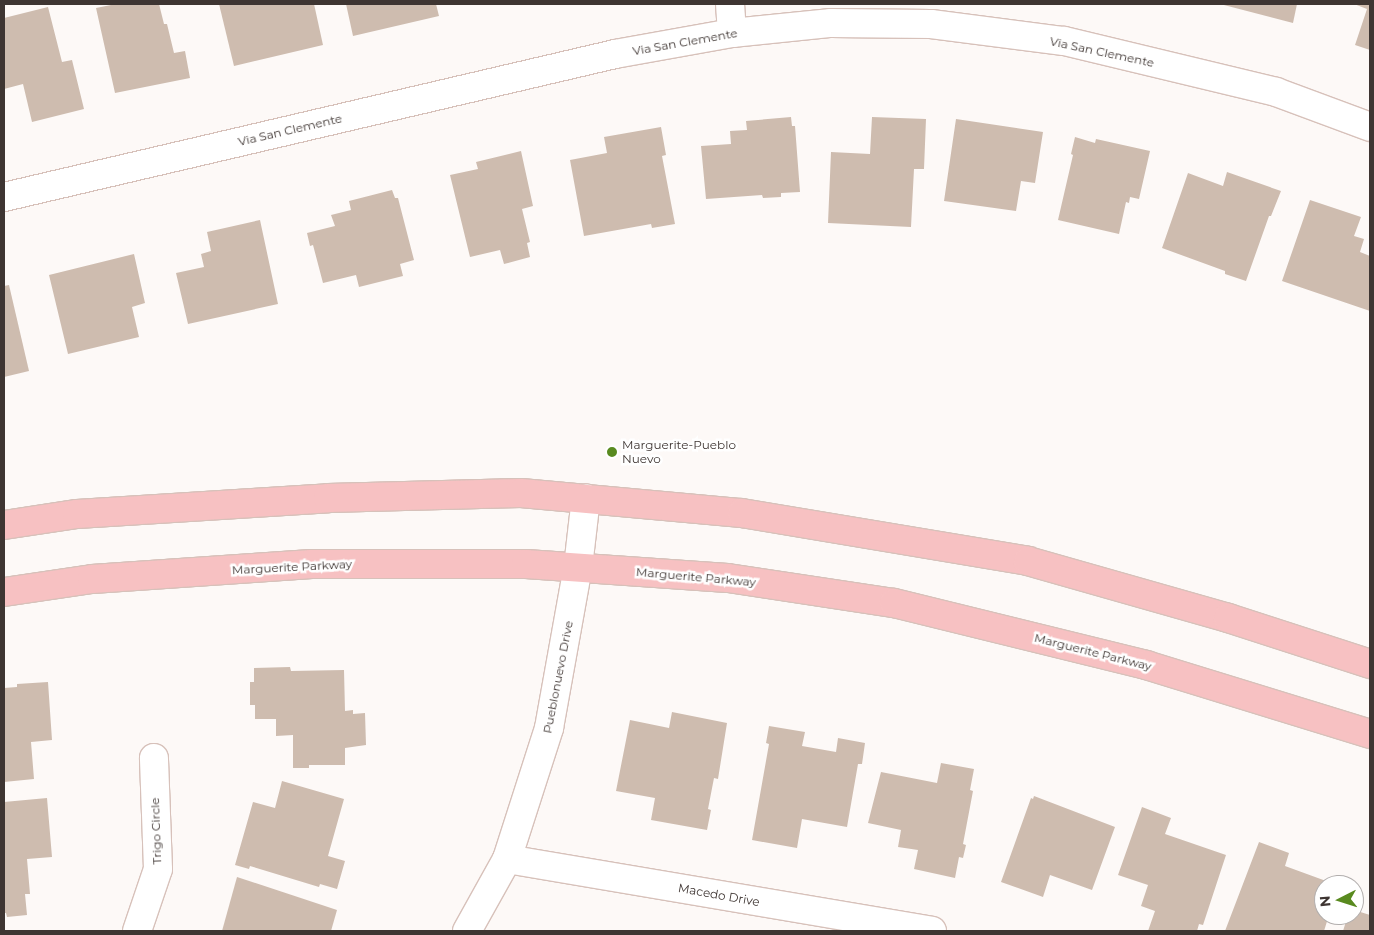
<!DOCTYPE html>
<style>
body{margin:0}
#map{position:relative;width:1374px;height:935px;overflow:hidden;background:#fdf9f7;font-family:Montserrat,sans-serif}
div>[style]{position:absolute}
.building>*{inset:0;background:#cebcaf}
.roads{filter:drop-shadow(1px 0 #d7c1ba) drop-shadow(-1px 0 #d7c1ba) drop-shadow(0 1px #d7c1ba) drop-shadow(0 -1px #d7c1ba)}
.street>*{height:28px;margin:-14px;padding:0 14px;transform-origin:14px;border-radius:14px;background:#fff}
.primary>*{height:28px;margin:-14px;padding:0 14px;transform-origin:14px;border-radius:14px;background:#f7c1c2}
.dots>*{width:14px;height:14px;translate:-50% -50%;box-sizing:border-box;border:2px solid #fff;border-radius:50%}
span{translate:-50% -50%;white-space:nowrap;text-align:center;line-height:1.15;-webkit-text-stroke:5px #fff;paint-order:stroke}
.street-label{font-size:12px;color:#3e3532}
.poi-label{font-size:12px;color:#3e3532}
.left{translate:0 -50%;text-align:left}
.frame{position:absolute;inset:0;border:5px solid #3e3532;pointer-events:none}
.north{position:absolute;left:1314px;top:875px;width:50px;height:50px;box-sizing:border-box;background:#fff;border:1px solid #b2aead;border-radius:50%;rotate:265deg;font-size:14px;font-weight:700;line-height:20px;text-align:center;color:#3e3532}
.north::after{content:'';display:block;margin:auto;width:18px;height:22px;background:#598a1f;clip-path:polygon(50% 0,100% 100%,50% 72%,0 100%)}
</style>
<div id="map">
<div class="building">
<i style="clip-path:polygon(116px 4px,159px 4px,164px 24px,167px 24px,174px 53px,185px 51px,190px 78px,115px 93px,96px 8px)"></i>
<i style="clip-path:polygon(219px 4px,314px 4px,323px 45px,234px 66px)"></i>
<i style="clip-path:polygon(346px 4px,436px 4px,439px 16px,353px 36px)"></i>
<i style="clip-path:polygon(1220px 4px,1297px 4px,1293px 23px)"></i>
<i style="clip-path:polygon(1354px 4px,1370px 4px,1370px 50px,1355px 45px,1367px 9px)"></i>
<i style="clip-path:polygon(48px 7px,62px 62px,72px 60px,84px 109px,32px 122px,23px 84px,4px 89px,4px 18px)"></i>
<i style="clip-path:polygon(791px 117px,792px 126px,795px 126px,800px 192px,781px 193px,781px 197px,763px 198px,762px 195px,706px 199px,701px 146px,731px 144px,730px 131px,747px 130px,746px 121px)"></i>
<i style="clip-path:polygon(872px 117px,926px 119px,924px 169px,914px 169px,911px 227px,828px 223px,831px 152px,870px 154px)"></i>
<i style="clip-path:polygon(956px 119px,1043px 132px,1035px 183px,1021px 181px,1016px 211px,944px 201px)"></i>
<i style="clip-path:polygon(661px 127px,666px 155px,662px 156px,675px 224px,652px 228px,651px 224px,584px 236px,570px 160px,607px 153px,604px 137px)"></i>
<i style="clip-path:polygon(1075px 137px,1095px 143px,1096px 139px,1150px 151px,1139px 199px,1130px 197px,1129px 203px,1126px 202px,1119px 234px,1058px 220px,1073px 155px,1071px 154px)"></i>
<i style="clip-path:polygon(521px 151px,533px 206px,522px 209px,530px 242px,527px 243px,530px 257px,504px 264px,500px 250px,470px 257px,450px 175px,478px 169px,476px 162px)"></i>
<i style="clip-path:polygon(1227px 172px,1281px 191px,1271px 216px,1269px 216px,1246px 281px,1225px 274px,1225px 271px,1162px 248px,1188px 173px,1223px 186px)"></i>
<i style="clip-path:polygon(392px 190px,395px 198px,398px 198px,414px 260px,400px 264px,403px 276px,359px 287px,356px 275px,323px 283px,313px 245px,310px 246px,307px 233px,335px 226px,331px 215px,351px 210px,349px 201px)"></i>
<i style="clip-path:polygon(1310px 200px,1361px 217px,1354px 236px,1364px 239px,1360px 252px,1370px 256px,1370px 311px,1282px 281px)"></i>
<i style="clip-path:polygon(260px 220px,278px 304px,188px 324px,176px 273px,204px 267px,201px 254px,211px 251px,207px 232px)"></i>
<i style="clip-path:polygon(134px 254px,145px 303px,132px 307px,139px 337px,68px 354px,49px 275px)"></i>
<i style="clip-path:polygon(9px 285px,29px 371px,4px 377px,4px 286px)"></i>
<i style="clip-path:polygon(290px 667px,291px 671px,344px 670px,345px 711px,353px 710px,353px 714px,365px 713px,366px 745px,345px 748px,345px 765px,309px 765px,309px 768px,293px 768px,293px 735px,276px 736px,276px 719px,255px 719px,255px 705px,250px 705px,250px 682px,254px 682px,254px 668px)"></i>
<i style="clip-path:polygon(48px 682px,52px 740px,31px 742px,34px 779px,4px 782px,4px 688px,17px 687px,17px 684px)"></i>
<i style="clip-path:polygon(672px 712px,727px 723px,718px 779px,714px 778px,708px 809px,711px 810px,707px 830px,651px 820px,655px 798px,616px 791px,630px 720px,669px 728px)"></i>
<i style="clip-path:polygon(769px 726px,805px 732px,802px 746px,836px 752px,838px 738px,865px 743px,862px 764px,858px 764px,847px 827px,802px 819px,797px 848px,752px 840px,769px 744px,766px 743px)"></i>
<i style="clip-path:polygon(941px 763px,974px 769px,970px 790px,973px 791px,963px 844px,966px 845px,963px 858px,959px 857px,955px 878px,914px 869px,918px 850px,898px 847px,901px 830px,868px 823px,881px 772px,937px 783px)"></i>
<i style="clip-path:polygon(282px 781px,344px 799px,328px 856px,345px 861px,337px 889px,320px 884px,319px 887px,250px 866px,249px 869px,235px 865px,253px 802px,275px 808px)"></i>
<i style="clip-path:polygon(1034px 796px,1115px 827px,1092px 890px,1050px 875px,1043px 897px,1001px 882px,1031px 798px,1033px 799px)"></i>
<i style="clip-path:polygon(47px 798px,52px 857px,27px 859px,30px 894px,25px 894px,27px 915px,7px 917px,6px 913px,4px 913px,4px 802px)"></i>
<i style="clip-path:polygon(1142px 807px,1171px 818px,1165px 834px,1226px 855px,1203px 925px,1199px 924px,1197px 931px,1148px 931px,1155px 911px,1141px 906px,1148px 885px,1118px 875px)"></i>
<i style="clip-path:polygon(1259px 842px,1289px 853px,1285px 866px,1337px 885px,1324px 885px,1324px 915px,1329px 915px,1324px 931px,1225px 931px)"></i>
<i style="clip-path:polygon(237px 877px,337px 910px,331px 931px,222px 931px)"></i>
<i style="clip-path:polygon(1354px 910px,1370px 915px,1370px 931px,1343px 931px,1348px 915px,1354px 915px)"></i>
</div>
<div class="roads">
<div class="street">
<i style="left:730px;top:4px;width:29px;rotate:86deg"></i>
<i style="left:4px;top:197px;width:628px;rotate:-13.17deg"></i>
<i style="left:615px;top:54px;width:119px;rotate:-10.2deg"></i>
<i style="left:732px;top:33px;width:100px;rotate:-5.8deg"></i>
<i style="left:831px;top:23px;width:100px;rotate:0.6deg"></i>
<i style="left:931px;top:24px;width:134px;rotate:7.3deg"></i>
<i style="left:1064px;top:41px;width:218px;rotate:13.5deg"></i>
<i style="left:1276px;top:92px;width:100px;rotate:20.4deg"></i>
<i style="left:507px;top:859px;width:431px;rotate:9.6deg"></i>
<i style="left:137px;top:931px;width:65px;rotate:-71.3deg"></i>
<i style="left:158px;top:869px;width:111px;rotate:-92.1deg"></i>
<i style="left:467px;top:931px;width:82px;rotate:-60.9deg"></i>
<i style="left:507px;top:859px;width:138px;rotate:-72.2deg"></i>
<i style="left:549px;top:728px;width:164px;rotate:-79.8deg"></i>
<i style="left:578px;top:567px;width:69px;rotate:-83.4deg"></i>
</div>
<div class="primary">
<i style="left:4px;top:525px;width:74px;rotate:-8.6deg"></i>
<i style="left:77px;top:514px;width:252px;rotate:-3.6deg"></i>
<i style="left:328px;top:498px;width:193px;rotate:-1.5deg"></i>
<i style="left:521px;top:493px;width:222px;rotate:5.2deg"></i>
<i style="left:742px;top:513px;width:290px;rotate:9.5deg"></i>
<i style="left:1028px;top:561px;width:208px;rotate:15.9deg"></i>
<i style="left:1228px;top:618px;width:149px;rotate:17.9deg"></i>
<i style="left:4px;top:592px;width:89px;rotate:-8.4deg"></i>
<i style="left:92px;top:579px;width:220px;rotate:-3.9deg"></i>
<i style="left:311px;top:564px;width:215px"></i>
<i style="left:526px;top:564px;width:202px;rotate:4deg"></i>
<i style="left:728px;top:578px;width:168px;rotate:8.6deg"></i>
<i style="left:894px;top:603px;width:260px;rotate:13.8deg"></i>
<i style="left:1146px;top:665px;width:234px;rotate:17.1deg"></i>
</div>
</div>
<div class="dots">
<i style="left:612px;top:452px;background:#598a1f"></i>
</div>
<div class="street-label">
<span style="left:685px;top:42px;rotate:-10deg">Via San Clemente</span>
<span style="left:1102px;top:52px;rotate:12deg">Via San Clemente</span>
<span style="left:290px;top:130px;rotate:-13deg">Via San Clemente</span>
<span style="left:292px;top:567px;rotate:-3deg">Marguerite Parkway</span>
<span style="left:696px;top:577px;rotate:5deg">Marguerite Parkway</span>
<span style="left:1093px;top:652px;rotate:14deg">Marguerite Parkway</span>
<span style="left:558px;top:677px;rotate:-79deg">Pueblonuevo Drive</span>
<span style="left:156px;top:831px;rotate:-92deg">Trigo Circle</span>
<span style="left:719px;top:895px;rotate:10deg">Macedo Drive</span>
</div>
<div class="poi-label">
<span class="left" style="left:622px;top:452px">Marguerite-Pueblo<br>Nuevo</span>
</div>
<div class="frame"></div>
<div class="north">N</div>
</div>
